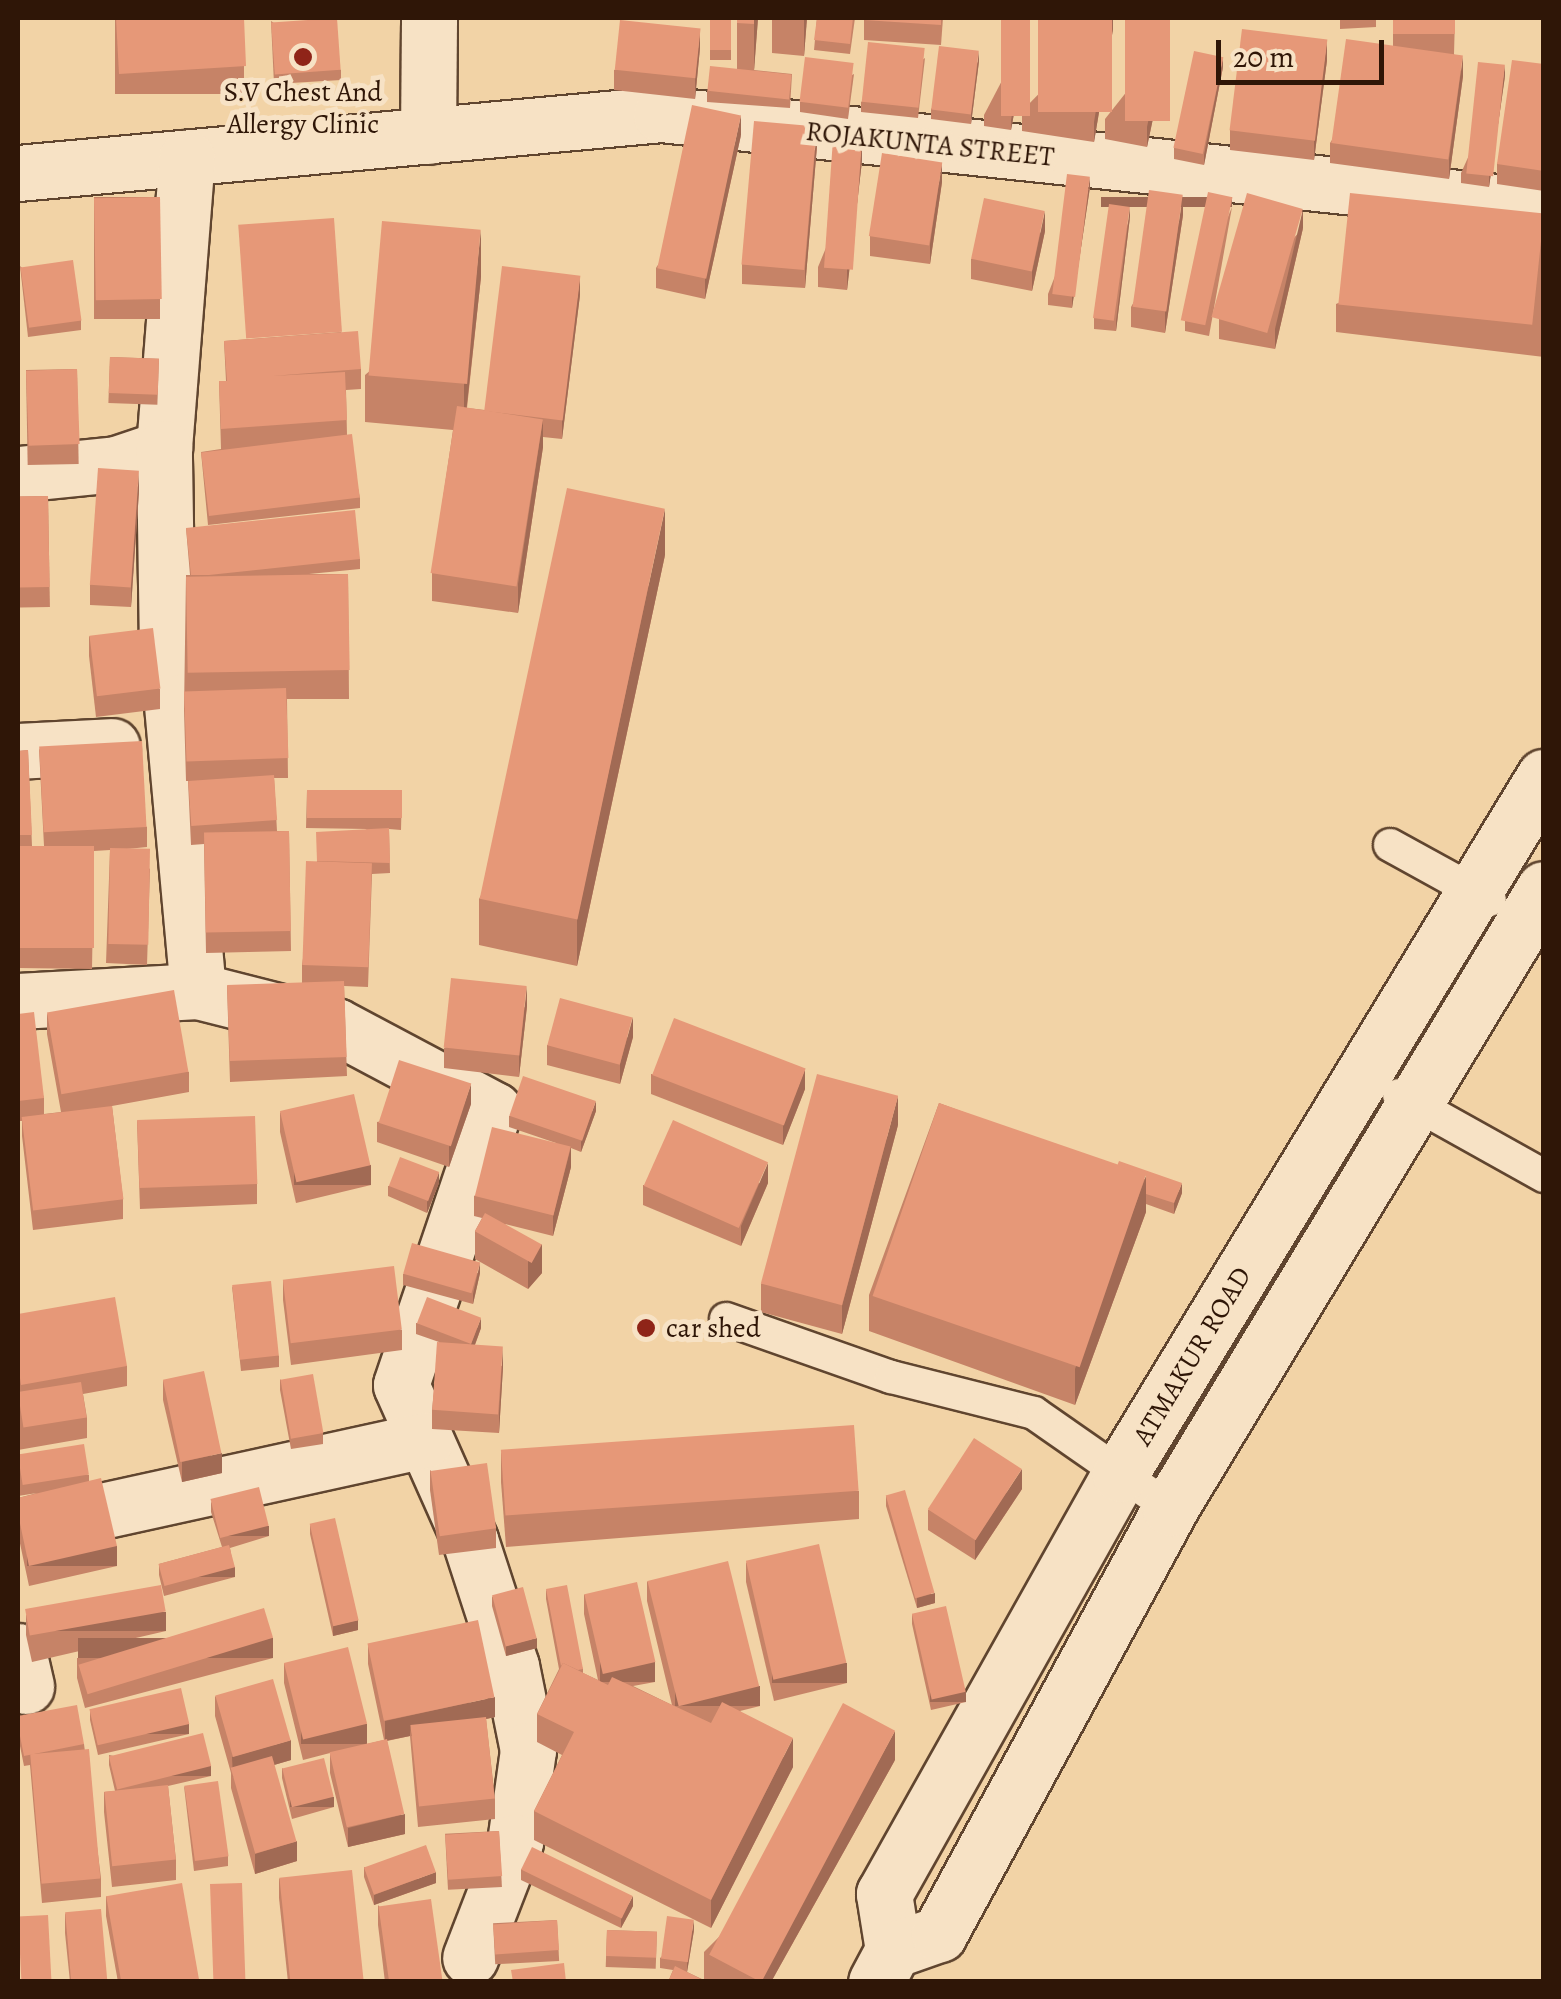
<!DOCTYPE html>
<style>
body{margin:0}
#map{position:relative;width:1561px;height:1999px;overflow:hidden;background:#f2d3a6;font-family:Alegreya,serif}
div>[style]{position:absolute}
.roads{filter:drop-shadow(2px 0 #60452f) drop-shadow(-2px 0 #60452f) drop-shadow(0 2px #60452f) drop-shadow(0 -2px #60452f)}
.lane>*{height:32px;margin:-16px;padding:0 16px;transform-origin:16px;border-radius:16px;background:#f7e2c5}
.street>*{height:55px;margin:-27.5px;padding:0 27.5px;transform-origin:27.5px;border-radius:27.5px;background:#f7e2c5}
.secondary>*{height:55px;margin:-27.5px;padding:0 27.5px;transform-origin:27.5px;border-radius:27.5px;background:#f7e2c5}
.wall>*{inset:0;background:#c68367;transform-origin:0 0}
.shaded-wall>*{inset:0;background:#a16a54;transform-origin:0 0}
.building>*{inset:0;background:#e69878;transform-origin:0 0}
.dots>*{width:28px;height:28px;translate:-50% -50%;box-sizing:border-box;border:5px solid #f7e2c5;border-radius:50%}
span{translate:-50% -50%;white-space:nowrap;text-align:center;line-height:1.15;-webkit-text-stroke:10px #f7e2c5;paint-order:stroke}
.poi-label{font-size:28px;color:#2f1607}
.left{translate:0 -50%;text-align:left}
.street-label{font-size:28px;color:#2f1607}
.frame{position:absolute;inset:0;border:20px solid #2f1607;pointer-events:none}
.scale{position:absolute;left:1216px;top:40px;width:168px;height:45px;box-sizing:border-box;border:5px solid #2f1607;border-top:0;padding-left:12px;font-size:30px;line-height:35px;white-space:nowrap;color:#2f1607;-webkit-text-stroke:8px #f7e2c5;paint-order:stroke}
</style>
<div id="map">
<div class="roads">
<div class="lane">
<i style="left:1390px;top:845px;width:114px;rotate:28.8deg"></i>
<i style="left:1399px;top:1095px;width:166px;rotate:29.2deg"></i>
<i style="left:726px;top:1319px;width:175px;rotate:19.4deg"></i>
<i style="left:891px;top:1377px;width:147px;rotate:14.1deg"></i>
<i style="left:1034px;top:1413px;width:166px;rotate:34.9deg"></i>
</div>
<div class="street">
<i style="left:428px;top:136px;width:118px;rotate:-89.5deg"></i>
<i style="left:18px;top:173px;width:646px;rotate:-5.24deg"></i>
<i style="left:661px;top:114px;width:888px;rotate:6.01deg"></i>
<i style="left:18px;top:474px;width:99px;rotate:-5.8deg"></i>
<i style="left:116px;top:464px;width:51px;rotate:-18.4deg"></i>
<i style="left:164px;top:448px;width:291px;rotate:-85.5deg"></i>
<i style="left:18px;top:751px;width:94px;rotate:-3deg"></i>
<i style="left:198px;top:991px;width:142px;rotate:14.2deg"></i>
<i style="left:336px;top:1026px;width:179px;rotate:28deg"></i>
<i style="left:494px;top:1110px;width:290px;rotate:108.7deg"></i>
<i style="left:401px;top:1385px;width:170px;rotate:66deg"></i>
<i style="left:470px;top:1540px;width:133px;rotate:72deg"></i>
<i style="left:511px;top:1666px;width:86px;rotate:78.6deg"></i>
<i style="left:528px;top:1750px;width:93px;rotate:98deg"></i>
<i style="left:515px;top:1842px;width:124px;rotate:111.2deg"></i>
<i style="left:18px;top:1001px;width:180px;rotate:-3.2deg"></i>
<i style="left:198px;top:991px;width:343px;rotate:-95.2deg"></i>
<i style="left:167px;top:649px;width:201px;rotate:-90.9deg"></i>
<i style="left:88px;top:1514px;width:345px;rotate:-12.4deg"></i>
<i style="left:18px;top:1651px;width:36px;rotate:77deg"></i>
</div>
<div class="secondary">
<i style="left:893px;top:1950px;width:57px;rotate:-99.1deg"></i>
<i style="left:884px;top:1894px;width:482px;rotate:-60.7deg"></i>
<i style="left:1120px;top:1474px;width:816px;rotate:-58.69deg"></i>
<i style="left:876px;top:1982px;width:36px;rotate:-62deg"></i>
<i style="left:893px;top:1950px;width:49px;rotate:-19.2deg"></i>
<i style="left:939px;top:1934px;width:485px;rotate:-61.5deg"></i>
<i style="left:1170px;top:1508px;width:723px;rotate:-58.86deg"></i>
</div>
</div>
<div class="wall">
<i style="left:115px;top:18px;width:129px;height:76px"></i>
<i style="left:710px;top:18px;width:21px;height:42px"></i>
<i style="clip-path:polygon(737px 18px,758px 18px,754px 70px,792px 74px,790px 108px,707px 102px,707px 91px,737px 69px)"></i>
<i style="clip-path:polygon(772px 18px,807px 18px,804px 56px,772px 53px)"></i>
<i style="clip-path:polygon(817px 18px,855px 18px,850px 54px,814px 50px)"></i>
<i style="clip-path:polygon(864px 18px,943px 18px,941px 45px,864px 40px)"></i>
<i style="clip-path:polygon(1113px 18px,1113px 29px,1094px 142px,1022px 131px,1022px 111px)"></i>
<i style="clip-path:polygon(1340px 18px,1376px 18px,1376px 27px,1340px 29px)"></i>
<i style="clip-path:polygon(1393px 18px,1455px 18px,1454px 54px,1463px 76px,1449px 179px,1330px 163px,1330px 143px,1393px 46px)"></i>
<i style="clip-path:polygon(271px 21px,341px 70px,341px 80px,274px 84px)"></i>
<i style="clip-path:polygon(1030px 27px,1011px 130px,984px 126px,984px 115px)"></i>
<i style="clip-path:polygon(1170px 37px,1147px 147px,1105px 139px,1105px 119px)"></i>
<i style="clip-path:polygon(700px 48px,695px 99px,614px 90px,614px 70px)"></i>
<i style="clip-path:polygon(925px 58px,918px 118px,861px 112px,861px 102px)"></i>
<i style="clip-path:polygon(1327px 60px,1314px 160px,1230px 150px,1230px 130px)"></i>
<i style="clip-path:polygon(979px 61px,971px 124px,931px 119px,931px 109px)"></i>
<i style="clip-path:polygon(1544px 64px,1544px 191px,1497px 184px,1497px 164px)"></i>
<i style="clip-path:polygon(1223px 67px,1204px 165px,1174px 159px,1174px 148px)"></i>
<i style="clip-path:polygon(854px 74px,848px 119px,800px 112px,800px 102px)"></i>
<i style="clip-path:polygon(1505px 76px,1489px 187px,1461px 183px,1461px 173px)"></i>
<i style="clip-path:polygon(741px 135px,705px 299px,656px 288px,656px 268px)"></i>
<i style="clip-path:polygon(817px 146px,805px 288px,742px 284px,742px 264px)"></i>
<i style="clip-path:polygon(862px 161px,847px 290px,818px 287px,818px 267px)"></i>
<i style="clip-path:polygon(942px 182px,930px 264px,870px 256px,870px 236px)"></i>
<i style="clip-path:polygon(1090px 187px,1072px 308px,1048px 305px,1048px 294px)"></i>
<i style="left:160px;top:197px;width:122px;height:66px;rotate:90deg"></i>
<i style="clip-path:polygon(1232px 207px,1209px 336px,1185px 331px,1185px 321px)"></i>
<i style="clip-path:polygon(1183px 215px,1165px 333px,1131px 327px,1131px 307px)"></i>
<i style="clip-path:polygon(1544px 215px,1544px 357px,1336px 332px,1336px 304px)"></i>
<i style="clip-path:polygon(1130px 217px,1116px 331px,1094px 329px,1094px 318px)"></i>
<i style="clip-path:polygon(1303px 228px,1275px 349px,1219px 339px,1219px 319px)"></i>
<i style="clip-path:polygon(1045px 231px,1032px 291px,971px 279px,971px 259px)"></i>
<i style="clip-path:polygon(20px 266px,81px 320px,81px 330px,28px 337px)"></i>
<i style="clip-path:polygon(481px 277px,467px 408px,485px 410px,580px 295px,562px 439px,543px 437px,543px 447px,518px 613px,432px 601px,432px 573px,453px 430px,365px 422px,365px 375px)"></i>
<i style="clip-path:polygon(341px 332px,361px 369px,361px 389px,346px 390px,347px 435px,360px 498px,360px 508px,208px 525px,201px 452px,221px 449px,219px 381px,226px 381px,224px 341px)"></i>
<i style="left:110px;top:357px;width:49px;height:46px;rotate:2deg"></i>
<i style="left:77px;top:369px;width:95px;height:51px;rotate:89deg"></i>
<i style="clip-path:polygon(139px 491px,131px 607px,90px 605px,90px 585px)"></i>
<i style="left:48px;top:496px;width:111px;height:30px;rotate:89deg"></i>
<i style="clip-path:polygon(186px 528px,360px 559px,360px 569px,309px 574px,348px 574px,349px 699px,287px 699px,288px 778px,274px 778px,277px 831px,289px 831px,291px 951px,206px 953px,204px 844px,191px 845px,188px 781px,186px 781px,184px 710px,186px 575px,190px 575px)"></i>
<i style="clip-path:polygon(665px 555px,577px 966px,479px 945px,479px 899px)"></i>
<i style="clip-path:polygon(89px 636px,160px 689px,160px 709px,96px 717px,89px 656px)"></i>
<i style="clip-path:polygon(39px 749px,147px 827px,147px 847px,127px 849px,150px 869px,147px 965px,106px 963px,110px 850px,94px 851px,92px 969px,18px 968px,18px 751px,28px 750px,32px 846px,44px 846px)"></i>
<i style="clip-path:polygon(307px 790px,402px 790px,401px 830px,389px 829px,390px 873px,372px 874px,368px 987px,344px 986px,347px 1076px,230px 1082px,227px 986px,302px 983px,302px 965px,317px 861px,367px 829px,306px 828px)"></i>
<i style="clip-path:polygon(527px 1006px,519px 1077px,444px 1068px,444px 1048px)"></i>
<i style="clip-path:polygon(18px 1014px,44px 1098px,44px 1114px,61px 1112px,47px 1034px,47px 1014px,189px 1072px,189px 1092px,112px 1106px,123px 1199px,123px 1219px,33px 1230px,22px 1136px,22px 1121px,18px 1121px)"></i>
<i style="clip-path:polygon(633px 1037px,620px 1084px,547px 1065px,547px 1045px)"></i>
<i style="clip-path:polygon(651px 1074px,805px 1089px,783px 1145px,651px 1094px)"></i>
<i style="clip-path:polygon(939px 1103px,1182px 1193px,1174px 1214px,1146px 1204px,1146px 1212px,1075px 1405px,869px 1331px,869px 1295px)"></i>
<i style="clip-path:polygon(471px 1104px,449px 1167px,377px 1142px,377px 1122px)"></i>
<i style="clip-path:polygon(596px 1111px,581px 1152px,571px 1148px,571px 1167px,553px 1236px,505px 1224px,542px 1273px,528px 1289px,475px 1259px,475px 1231px,482px 1218px,474px 1216px,474px 1196px,556px 1143px,509px 1127px,509px 1116px)"></i>
<i style="clip-path:polygon(280px 1112px,371px 1185px,296px 1203px,280px 1132px)"></i>
<i style="clip-path:polygon(137px 1121px,257px 1184px,257px 1204px,140px 1209px)"></i>
<i style="clip-path:polygon(898px 1125px,842px 1334px,761px 1312px,761px 1284px)"></i>
<i style="clip-path:polygon(439px 1183px,427px 1213px,388px 1196px,388px 1186px)"></i>
<i style="clip-path:polygon(768px 1183px,741px 1246px,643px 1205px,643px 1185px)"></i>
<i style="clip-path:polygon(480px 1273px,473px 1304px,403px 1285px,403px 1274px)"></i>
<i style="clip-path:polygon(283px 1280px,402px 1330px,402px 1350px,291px 1365px,283px 1300px)"></i>
<i style="clip-path:polygon(232px 1286px,279px 1356px,279px 1367px,241px 1371px)"></i>
<i style="clip-path:polygon(18px 1314px,127px 1366px,127px 1386px,83px 1394px,87px 1418px,87px 1438px,18px 1450px,18px 1393px,19px 1393px,18px 1384px)"></i>
<i style="clip-path:polygon(416px 1323px,481px 1328px,475px 1345px,503px 1367px,499px 1433px,432px 1429px,432px 1410px,439px 1342px,416px 1334px)"></i>
<i style="clip-path:polygon(280px 1379px,323px 1433px,323px 1444px,291px 1449px,280px 1390px)"></i>
<i style="clip-path:polygon(163px 1380px,222px 1473px,182px 1482px,163px 1400px)"></i>
<i style="clip-path:polygon(501px 1453px,859px 1491px,859px 1519px,506px 1547px,501px 1482px)"></i>
<i style="clip-path:polygon(18px 1454px,89px 1475px,89px 1481px,117px 1566px,29px 1586px,18px 1534px,18px 1498px,37px 1493px,18px 1496px)"></i>
<i style="clip-path:polygon(430px 1470px,496px 1528px,496px 1548px,439px 1555px,430px 1490px)"></i>
<i style="clip-path:polygon(1022px 1489px,975px 1560px,928px 1530px,928px 1510px)"></i>
<i style="clip-path:polygon(886px 1495px,935px 1603px,917px 1608px,886px 1506px)"></i>
<i style="clip-path:polygon(211px 1502px,269px 1536px,230px 1548px,235px 1577px,164px 1596px,159px 1575px,159px 1564px,222px 1547px,211px 1512px)"></i>
<i style="clip-path:polygon(310px 1524px,358px 1630px,333px 1636px,310px 1534px)"></i>
<i style="clip-path:polygon(746px 1562px,847px 1683px,774px 1701px,746px 1582px)"></i>
<i style="clip-path:polygon(647px 1581px,760px 1706px,740px 1711px,793px 1767px,711px 1928px,534px 1840px,534px 1811px,562px 1755px,537px 1742px,537px 1714px,559px 1669px,546px 1599px,546px 1589px,583px 1669px,583px 1673px,598px 1680px,584px 1614px,584px 1594px,655px 1682px,633px 1686px,672px 1705px,647px 1601px)"></i>
<i style="clip-path:polygon(492px 1596px,537px 1648px,506px 1656px,492px 1606px)"></i>
<i style="clip-path:polygon(912px 1614px,966px 1702px,931px 1710px,912px 1624px)"></i>
<i style="clip-path:polygon(26px 1615px,166px 1631px,32px 1662px,26px 1635px)"></i>
<i style="clip-path:polygon(368px 1644px,495px 1717px,486px 1719px,495px 1799px,495px 1819px,418px 1827px,410px 1736px,387px 1741px,405px 1834px,348px 1847px,330px 1773px,330px 1753px,303px 1760px,284px 1683px,284px 1663px,367px 1744px,384px 1740px,368px 1664px)"></i>
<i style="clip-path:polygon(77px 1658px,273px 1658px,85px 1708px,77px 1678px)"></i>
<i style="clip-path:polygon(215px 1696px,291px 1760px,274px 1765px,297px 1861px,255px 1874px,231px 1788px,231px 1773px,215px 1716px)"></i>
<i style="clip-path:polygon(90px 1710px,189px 1734px,98px 1755px,90px 1720px)"></i>
<i style="clip-path:polygon(18px 1716px,84px 1744px,101px 1878px,101px 1897px,42px 1903px,30px 1765px,24px 1766px,18px 1736px)"></i>
<i style="clip-path:polygon(109px 1755px,211px 1776px,168px 1786px,176px 1860px,176px 1880px,112px 1887px,104px 1812px,104px 1792px,115px 1791px,109px 1765px)"></i>
<i style="clip-path:polygon(895px 1760px,771px 1982px,668px 1982px,673px 1970px,660px 1968px,660px 1958px,694px 1930px,687px 1972px,704px 1980px,704px 1952px)"></i>
<i style="clip-path:polygon(282px 1768px,334px 1807px,292px 1819px,282px 1778px)"></i>
<i style="clip-path:polygon(184px 1786px,228px 1856px,228px 1866px,194px 1871px)"></i>
<i style="left:499px;top:1831px;width:56px;height:54px;rotate:87deg"></i>
<i style="clip-path:polygon(364px 1867px,436px 1883px,374px 1905px,364px 1877px)"></i>
<i style="clip-path:polygon(521px 1869px,633px 1906px,621px 1928px,521px 1880px)"></i>
<i style="clip-path:polygon(279px 1878px,364px 1982px,288px 1982px,279px 1898px)"></i>
<i style="clip-path:polygon(106px 1896px,199px 1982px,118px 1982px,106px 1916px)"></i>
<i style="clip-path:polygon(378px 1905px,442px 1982px,385px 1982px,378px 1925px)"></i>
<i style="clip-path:polygon(65px 1913px,108px 1982px,70px 1982px,65px 1933px)"></i>
<i style="left:557px;top:1920px;width:41px;height:64px;rotate:87deg"></i>
<i style="left:607px;top:1930px;width:50px;height:37px;rotate:2deg"></i>
</div>
<div class="shaded-wall">
<i style="clip-path:polygon(754px 18px,758px 18px,754px 71px)"></i>
<i style="clip-path:polygon(804px 18px,807px 18px,804px 56px)"></i>
<i style="clip-path:polygon(1030px 18px,1030px 27px,1011px 130px,1011px 120px)"></i>
<i style="clip-path:polygon(1112px 18px,1113px 18px,1113px 29px,1094px 142px,1094px 122px)"></i>
<i style="clip-path:polygon(1170px 18px,1170px 37px,1147px 147px,1147px 127px)"></i>
<i style="clip-path:polygon(700px 29px,700px 48px,695px 99px,695px 79px)"></i>
<i style="clip-path:polygon(1327px 40px,1327px 60px,1314px 160px,1314px 140px)"></i>
<i style="clip-path:polygon(979px 51px,979px 61px,971px 124px,971px 114px)"></i>
<i style="clip-path:polygon(1463px 56px,1463px 76px,1449px 179px,1449px 159px)"></i>
<i style="clip-path:polygon(1223px 57px,1223px 67px,1204px 165px,1204px 155px)"></i>
<i style="clip-path:polygon(1505px 65px,1505px 76px,1489px 187px,1489px 177px)"></i>
<i style="clip-path:polygon(741px 115px,741px 135px,705px 299px,705px 279px)"></i>
<i style="clip-path:polygon(817px 126px,817px 146px,805px 288px,805px 269px)"></i>
<i style="clip-path:polygon(862px 141px,862px 161px,847px 290px,847px 270px)"></i>
<i style="clip-path:polygon(942px 162px,942px 182px,930px 264px,930px 244px)"></i>
<i style="clip-path:polygon(1090px 177px,1090px 187px,1072px 308px,1072px 297px)"></i>
<i style="clip-path:polygon(1183px 195px,1183px 215px,1165px 333px,1165px 313px)"></i>
<i style="left:1232px;top:197px;width:10px;height:131px;rotate:90deg"></i>
<i style="clip-path:polygon(1130px 207px,1130px 217px,1116px 331px,1116px 321px)"></i>
<i style="clip-path:polygon(1303px 209px,1303px 228px,1275px 349px,1275px 329px)"></i>
<i style="clip-path:polygon(1045px 211px,1045px 231px,1032px 291px,1032px 272px)"></i>
<i style="clip-path:polygon(481px 230px,481px 277px,464px 431px,464px 385px)"></i>
<i style="clip-path:polygon(580px 276px,580px 295px,562px 439px,562px 419px)"></i>
<i style="clip-path:polygon(543px 419px,543px 447px,518px 613px,518px 584px)"></i>
<i style="clip-path:polygon(139px 471px,139px 491px,131px 607px,131px 587px)"></i>
<i style="clip-path:polygon(665px 509px,665px 555px,577px 966px,577px 919px)"></i>
<i style="clip-path:polygon(527px 986px,527px 1006px,519px 1077px,519px 1057px)"></i>
<i style="clip-path:polygon(633px 1017px,633px 1037px,620px 1084px,620px 1064px)"></i>
<i style="clip-path:polygon(805px 1069px,805px 1089px,783px 1145px,783px 1125px)"></i>
<i style="clip-path:polygon(471px 1084px,471px 1104px,449px 1167px,449px 1147px)"></i>
<i style="clip-path:polygon(898px 1096px,898px 1125px,842px 1334px,842px 1306px)"></i>
<i style="clip-path:polygon(596px 1101px,596px 1111px,581px 1152px,581px 1142px)"></i>
<i style="clip-path:polygon(571px 1147px,571px 1167px,553px 1236px,553px 1216px)"></i>
<i style="clip-path:polygon(768px 1163px,768px 1183px,741px 1246px,741px 1226px)"></i>
<i style="left:371px;top:1165px;width:20px;height:77px;rotate:90deg"></i>
<i style="clip-path:polygon(439px 1172px,439px 1183px,427px 1213px,427px 1202px)"></i>
<i style="clip-path:polygon(1146px 1176px,1146px 1212px,1075px 1405px,1075px 1369px)"></i>
<i style="clip-path:polygon(1182px 1183px,1182px 1193px,1174px 1214px,1174px 1203px)"></i>
<i style="clip-path:polygon(542px 1244px,542px 1273px,528px 1289px,528px 1260px)"></i>
<i style="clip-path:polygon(480px 1263px,480px 1273px,473px 1304px,473px 1294px)"></i>
<i style="clip-path:polygon(481px 1318px,481px 1328px,471px 1355px,471px 1344px)"></i>
<i style="clip-path:polygon(503px 1347px,503px 1367px,499px 1433px,499px 1413px)"></i>
<i style="clip-path:polygon(222px 1453px,222px 1473px,182px 1482px,182px 1462px)"></i>
<i style="clip-path:polygon(1022px 1469px,1022px 1489px,975px 1560px,975px 1540px)"></i>
<i style="left:269px;top:1526px;width:10px;height:48px;rotate:90deg"></i>
<i style="left:117px;top:1546px;width:20px;height:90px;rotate:90deg"></i>
<i style="left:235px;top:1567px;width:10px;height:73px;rotate:90deg"></i>
<i style="clip-path:polygon(935px 1593px,935px 1603px,917px 1608px,917px 1598px)"></i>
<i style="left:166px;top:1612px;width:19px;height:137px;rotate:90deg"></i>
<i style="clip-path:polygon(358px 1620px,358px 1630px,333px 1636px,333px 1626px)"></i>
<i style="left:273px;top:1638px;width:20px;height:195px;rotate:90deg"></i>
<i style="clip-path:polygon(537px 1638px,537px 1648px,506px 1656px,506px 1646px)"></i>
<i style="left:655px;top:1662px;width:20px;height:55px;rotate:90deg"></i>
<i style="left:847px;top:1663px;width:20px;height:75px;rotate:90deg"></i>
<i style="left:760px;top:1686px;width:20px;height:85px;rotate:90deg"></i>
<i style="left:966px;top:1692px;width:10px;height:36px;rotate:90deg"></i>
<i style="clip-path:polygon(495px 1697px,495px 1717px,411px 1736px,410px 1725px,410px 1736px,385px 1741px,385px 1721px)"></i>
<i style="left:189px;top:1724px;width:10px;height:93px;rotate:90deg"></i>
<i style="left:367px;top:1724px;width:20px;height:66px;rotate:90deg"></i>
<i style="clip-path:polygon(895px 1731px,895px 1760px,771px 1982px,756px 1982px)"></i>
<i style="clip-path:polygon(793px 1738px,793px 1767px,711px 1928px,711px 1900px)"></i>
<i style="clip-path:polygon(291px 1740px,291px 1760px,233px 1777px,232px 1757px)"></i>
<i style="left:211px;top:1766px;width:10px;height:97px;rotate:90deg"></i>
<i style="left:334px;top:1797px;width:10px;height:44px;rotate:90deg"></i>
<i style="clip-path:polygon(405px 1814px,405px 1834px,348px 1847px,348px 1828px)"></i>
<i style="clip-path:polygon(297px 1841px,297px 1861px,255px 1874px,255px 1854px)"></i>
<i style="clip-path:polygon(436px 1872px,436px 1883px,374px 1905px,374px 1895px)"></i>
<i style="clip-path:polygon(633px 1896px,633px 1906px,621px 1928px,621px 1918px)"></i>
<i style="clip-path:polygon(694px 1920px,694px 1930px,687px 1972px,687px 1962px)"></i>
</div>
<div class="building">
<i style="clip-path:polygon(116px 18px,244px 18px,246px 66px,119px 74px)"></i>
<i style="left:337px;top:18px;width:52px;height:66px;rotate:86deg"></i>
<i style="left:710px;top:18px;width:21px;height:32px"></i>
<i style="clip-path:polygon(737px 18px,754px 18px,754px 24px,737px 23px)"></i>
<i style="clip-path:polygon(817px 18px,853px 18px,850px 44px,814px 40px)"></i>
<i style="clip-path:polygon(864px 18px,941px 18px,941px 25px,864px 20px)"></i>
<i style="left:1001px;top:18px;width:29px;height:98px"></i>
<i style="left:1038px;top:18px;width:74px;height:94px"></i>
<i style="left:1125px;top:18px;width:45px;height:103px"></i>
<i style="left:1393px;top:18px;width:62px;height:16px"></i>
<i style="left:620px;top:20px;width:81px;height:50px;rotate:6deg"></i>
<i style="left:1242px;top:29px;width:86px;height:102px;rotate:7deg"></i>
<i style="left:1346px;top:39px;width:118px;height:105px;rotate:8deg"></i>
<i style="left:868px;top:42px;width:57px;height:60px;rotate:6deg"></i>
<i style="left:939px;top:46px;width:40px;height:64px;rotate:7deg"></i>
<i style="left:1194px;top:51px;width:30px;height:99px;rotate:12deg"></i>
<i style="left:805px;top:57px;width:49px;height:45px;rotate:7deg"></i>
<i style="clip-path:polygon(1512px 60px,1544px 64px,1544px 171px,1497px 164px)"></i>
<i style="left:1478px;top:62px;width:27px;height:112px;rotate:6deg"></i>
<i style="left:710px;top:66px;width:82px;height:25px;rotate:6deg"></i>
<i style="left:692px;top:105px;width:50px;height:167px;rotate:12deg"></i>
<i style="left:754px;top:121px;width:63px;height:144px;rotate:5deg"></i>
<i style="left:833px;top:139px;width:29px;height:129px;rotate:4deg"></i>
<i style="left:882px;top:153px;width:61px;height:84px;rotate:9deg"></i>
<i style="left:1067px;top:174px;width:23px;height:121px;rotate:7deg"></i>
<i style="left:1149px;top:190px;width:34px;height:118px;rotate:8deg"></i>
<i style="left:1208px;top:192px;width:25px;height:131px;rotate:12deg"></i>
<i style="left:1247px;top:193px;width:58px;height:129px;rotate:16deg"></i>
<i style="left:1350px;top:193px;width:195px;height:112px;rotate:6deg"></i>
<i style="left:160px;top:197px;width:102px;height:66px;rotate:89deg"></i>
<i style="left:984px;top:198px;width:62px;height:62px;rotate:12deg"></i>
<i style="left:1109px;top:204px;width:21px;height:115px;rotate:8deg"></i>
<i style="left:334px;top:218px;width:114px;height:96px;rotate:86deg"></i>
<i style="left:382px;top:221px;width:99px;height:155px;rotate:5deg"></i>
<i style="left:73px;top:260px;width:61px;height:53px;rotate:82deg"></i>
<i style="left:502px;top:266px;width:79px;height:146px;rotate:7deg"></i>
<i style="clip-path:polygon(358px 331px,361px 369px,272px 376px,345px 372px,347px 420px,221px 429px,219px 381px,227px 381px,224px 341px)"></i>
<i style="left:110px;top:357px;width:49px;height:36px;rotate:2deg"></i>
<i style="left:77px;top:369px;width:75px;height:51px;rotate:88deg"></i>
<i style="left:457px;top:406px;width:87px;height:169px;rotate:9deg"></i>
<i style="left:352px;top:434px;width:64px;height:152px;rotate:83deg"></i>
<i style="left:98px;top:468px;width:41px;height:117px;rotate:4deg"></i>
<i style="left:567px;top:488px;width:100px;height:420px;rotate:12deg"></i>
<i style="left:48px;top:496px;width:91px;height:30px;rotate:89deg"></i>
<i style="clip-path:polygon(355px 510px,360px 559px,209px 575px,191px 575px,186px 528px)"></i>
<i style="left:348px;top:574px;width:96px;height:162px;rotate:89deg"></i>
<i style="left:153px;top:628px;width:61px;height:64px;rotate:83deg"></i>
<i style="left:286px;top:688px;width:70px;height:102px;rotate:88deg"></i>
<i style="left:142px;top:741px;width:86px;height:103px;rotate:87deg"></i>
<i style="clip-path:polygon(28px 750px,32px 835px,18px 835px,18px 751px)"></i>
<i style="left:274px;top:775px;width:45px;height:86px;rotate:86deg"></i>
<i style="left:307px;top:790px;width:95px;height:28px"></i>
<i style="clip-path:polygon(389px 828px,390px 863px,317px 861px,316px 832px)"></i>
<i style="left:289px;top:831px;width:100px;height:85px;rotate:89deg"></i>
<i style="left:18px;top:846px;width:76px;height:102px"></i>
<i style="left:110px;top:848px;width:40px;height:96px;rotate:1deg"></i>
<i style="left:306px;top:861px;width:66px;height:104px;rotate:2deg"></i>
<i style="left:451px;top:978px;width:76px;height:70px;rotate:6deg"></i>
<i style="left:344px;top:981px;width:76px;height:117px;rotate:88deg"></i>
<i style="left:174px;top:990px;width:83px;height:129px;rotate:80deg"></i>
<i style="left:560px;top:998px;width:75px;height:49px;rotate:15deg"></i>
<i style="clip-path:polygon(34px 1012px,44px 1098px,18px 1101px,18px 1014px)"></i>
<i style="left:674px;top:1018px;width:141px;height:61px;rotate:21deg"></i>
<i style="left:399px;top:1060px;width:76px;height:66px;rotate:18deg"></i>
<i style="left:817px;top:1074px;width:84px;height:217px;rotate:15deg"></i>
<i style="left:523px;top:1076px;width:77px;height:42px;rotate:19deg"></i>
<i style="left:354px;top:1094px;width:73px;height:76px;rotate:77deg"></i>
<i style="left:939px;top:1103px;width:219px;height:204px;rotate:19deg"></i>
<i style="left:112px;top:1106px;width:94px;height:91px;rotate:83deg"></i>
<i style="left:255px;top:1116px;width:68px;height:118px;rotate:88deg"></i>
<i style="left:673px;top:1120px;width:104px;height:72px;rotate:24deg"></i>
<i style="left:492px;top:1127px;width:81px;height:71px;rotate:14deg"></i>
<i style="left:400px;top:1157px;width:42px;height:31px;rotate:21deg"></i>
<i style="clip-path:polygon(1119px 1161px,1182px 1183px,1174px 1203px,1146px 1194px,1146px 1176px,1117px 1166px)"></i>
<i style="left:485px;top:1213px;width:65px;height:21px;rotate:29deg"></i>
<i style="left:412px;top:1243px;width:71px;height:32px;rotate:16deg"></i>
<i style="left:394px;top:1266px;width:64px;height:112px;rotate:83deg"></i>
<i style="left:271px;top:1281px;width:75px;height:39px;rotate:84deg"></i>
<i style="clip-path:polygon(115px 1297px,127px 1366px,21px 1385px,18px 1364px,18px 1314px)"></i>
<i style="left:427px;top:1297px;width:58px;height:28px;rotate:21deg"></i>
<i style="left:437px;top:1342px;width:66px;height:68px;rotate:4deg"></i>
<i style="left:204px;top:1371px;width:84px;height:42px;rotate:78deg"></i>
<i style="left:313px;top:1374px;width:60px;height:33px;rotate:80deg"></i>
<i style="left:81px;top:1382px;width:36px;height:64px;rotate:81deg"></i>
<i style="left:854px;top:1425px;width:66px;height:354px;rotate:86deg"></i>
<i style="left:974px;top:1438px;width:57px;height:85px;rotate:33deg"></i>
<i style="left:84px;top:1444px;width:31px;height:67px;rotate:81deg"></i>
<i style="left:487px;top:1463px;width:66px;height:57px;rotate:82deg"></i>
<i style="clip-path:polygon(101px 1478px,117px 1546px,29px 1566px,18px 1514px,18px 1498px)"></i>
<i style="left:259px;top:1487px;width:40px;height:50px;rotate:76deg"></i>
<i style="left:905px;top:1490px;width:107px;height:20px;rotate:74deg"></i>
<i style="left:335px;top:1518px;width:105px;height:26px;rotate:77deg"></i>
<i style="left:819px;top:1544px;width:122px;height:75px;rotate:77deg"></i>
<i style="left:229px;top:1545px;width:23px;height:73px;rotate:75deg"></i>
<i style="left:728px;top:1561px;width:129px;height:83px;rotate:76deg"></i>
<i style="left:637px;top:1582px;width:82px;height:54px;rotate:77deg"></i>
<i style="left:161px;top:1585px;width:27px;height:138px;rotate:80deg"></i>
<i style="clip-path:polygon(567px 1585px,583px 1669px,578px 1670px,563px 1663px,561px 1666px,546px 1589px)"></i>
<i style="left:523px;top:1587px;width:53px;height:32px;rotate:75deg"></i>
<i style="left:946px;top:1606px;width:88px;height:35px;rotate:77deg"></i>
<i style="left:264px;top:1608px;width:31px;height:194px;rotate:73deg"></i>
<i style="left:478px;top:1620px;width:79px;height:113px;rotate:78deg"></i>
<i style="left:348px;top:1647px;width:79px;height:66px;rotate:76deg"></i>
<i style="clip-path:polygon(563px 1663px,608px 1685px,612px 1677px,711px 1723px,722px 1702px,793px 1738px,711px 1900px,534px 1811px,574px 1732px,537px 1714px)"></i>
<i style="left:273px;top:1679px;width:64px;height:60px;rotate:74deg"></i>
<i style="left:181px;top:1688px;width:37px;height:94px;rotate:77deg"></i>
<i style="left:843px;top:1703px;width:59px;height:285px;rotate:28deg"></i>
<i style="clip-path:polygon(77px 1705px,84px 1744px,24px 1756px,18px 1726px,18px 1716px)"></i>
<i style="left:486px;top:1717px;width:82px;height:76px;rotate:84deg"></i>
<i style="left:203px;top:1733px;width:34px;height:97px;rotate:76deg"></i>
<i style="left:387px;top:1739px;width:77px;height:59px;rotate:77deg"></i>
<i style="left:89px;top:1749px;width:130px;height:59px;rotate:85deg"></i>
<i style="left:272px;top:1756px;width:89px;height:43px;rotate:74deg"></i>
<i style="left:324px;top:1758px;width:40px;height:43px;rotate:76deg"></i>
<i style="left:218px;top:1781px;width:76px;height:34px;rotate:82deg"></i>
<i style="left:168px;top:1785px;width:75px;height:64px;rotate:84deg"></i>
<i style="left:499px;top:1831px;width:45px;height:54px;rotate:86deg"></i>
<i style="left:426px;top:1845px;width:29px;height:66px;rotate:70deg"></i>
<i style="left:532px;top:1847px;width:112px;height:25px;rotate:26deg"></i>
<i style="left:352px;top:1870px;width:113px;height:73px;rotate:84deg"></i>
<i style="left:182px;top:1883px;width:100px;height:77px;rotate:80deg"></i>
<i style="left:242px;top:1883px;width:99px;height:32px;rotate:88deg"></i>
<i style="left:431px;top:1899px;width:84px;height:53px;rotate:82deg"></i>
<i style="left:101px;top:1909px;width:73px;height:36px;rotate:85deg"></i>
<i style="left:48px;top:1915px;width:67px;height:30px;rotate:87deg"></i>
<i style="left:667px;top:1916px;width:27px;height:43px;rotate:8deg"></i>
<i style="left:557px;top:1920px;width:30px;height:64px;rotate:86deg"></i>
<i style="left:607px;top:1930px;width:50px;height:26px;rotate:2deg"></i>
<i style="clip-path:polygon(564px 1963px,566px 1982px,513px 1982px,511px 1970px)"></i>
<i style="clip-path:polygon(675px 1966px,707px 1982px,668px 1982px)"></i>
</div>
<div class="dots">
<i style="left:303px;top:57px;background:#8f2418"></i>
<i style="left:646px;top:1328px;background:#8f2418"></i>
</div>
<div class="poi-label">
<span style="left:303px;top:108px">S.V Chest And<br>Allergy Clinic</span>
<span class="left" style="left:666px;top:1328px">car shed</span>
</div>
<div class="street-label">
<span style="left:930px;top:144px;rotate:6deg">ROJAKUNTA STREET</span>
<span style="left:1192px;top:1356px;rotate:-59deg">ATMAKUR ROAD</span>
</div>
<div class="frame"></div>
<div class="scale">20 m</div>
</div>
